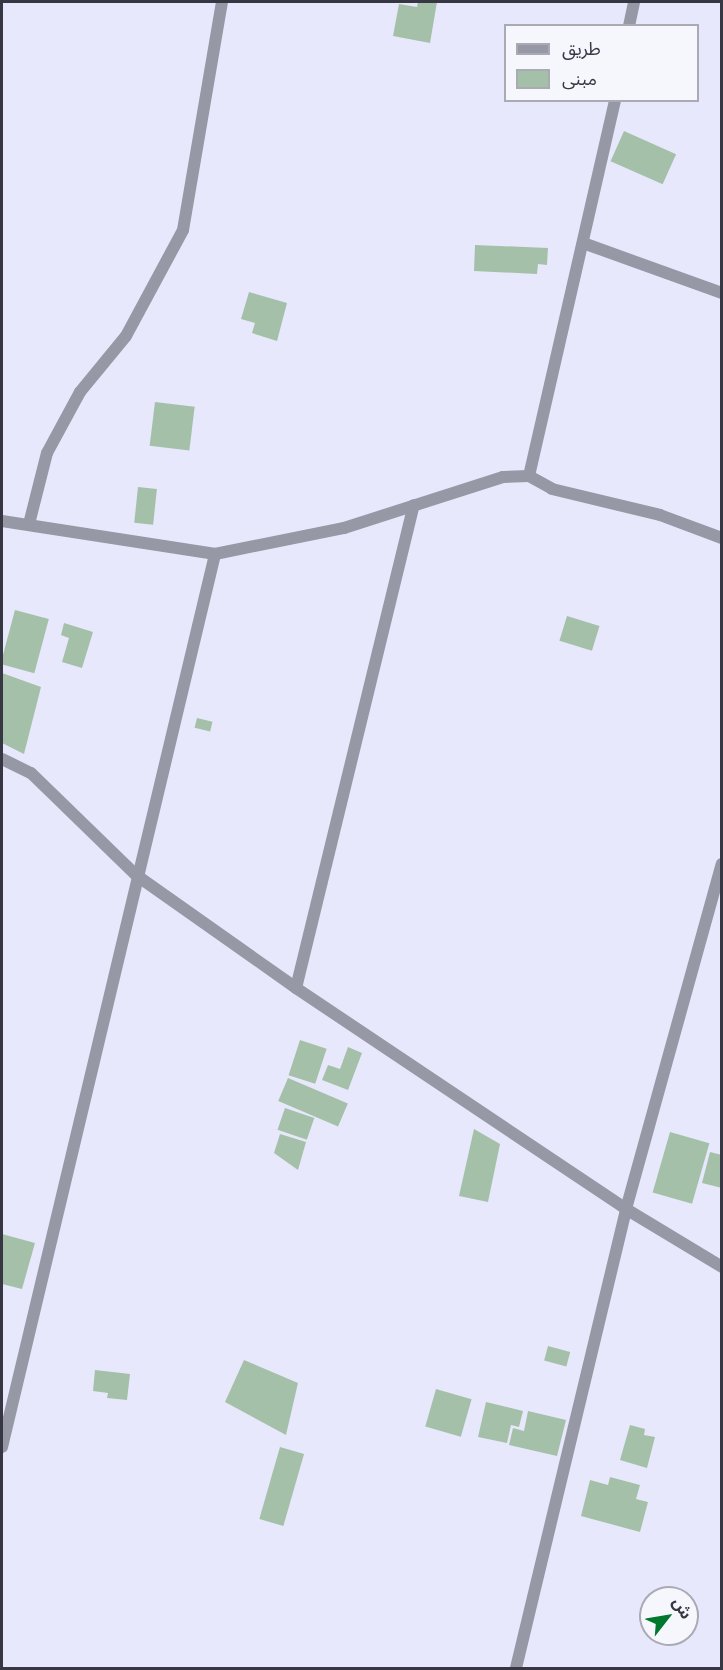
<!DOCTYPE html>
<meta charset="utf-8">
<style>
body{margin:0}
#map{position:relative;width:723px;height:1670px;overflow:hidden;background:#e7e8fc;font-family:"Noto Sans","Noto Sans Arabic",sans-serif}
div>[style]{position:absolute}
.building>*{inset:0;background:#a5c0a8;transform-origin:0 0}
.street>*{height:12px;margin:-6px;padding:0 6px;transform-origin:6px;border-radius:6px;background:#9798a5}
span{translate:-50% -50%;white-space:nowrap;text-align:center;line-height:1.15;-webkit-text-stroke:4.5px #f6f7fd;paint-order:stroke}
.frame{position:absolute;inset:0;border:3px solid #363743;pointer-events:none}
.legend{position:absolute;left:504px;top:24px;width:195px;height:78px;box-sizing:border-box;background:#f6f7fd;border:2px solid #a9aab3;margin:0;padding:8px 10px;list-style:none;font-size:18px;color:#363743}
.legend li{display:flex;align-items:center;gap:12px;height:30px}
.legend b{width:30px;border:2px solid #a9aab3}
.north{position:absolute;left:639px;top:1586px;width:60px;height:60px;box-sizing:border-box;background:#f6f7fd;border:2px solid #a9aab3;border-radius:50%;rotate:59deg;font-size:16px;font-weight:700;line-height:24px;text-align:center;color:#363743}
.north::after{content:'';display:block;margin:auto;width:21px;height:27px;background:#00782e;clip-path:polygon(50% 0,100% 100%,50% 72%,0 100%)}
</style>
<div id="map">
<div class="building">
<i style="clip-path:polygon(418px 2px,437px 2px,430px 43px,393px 36px,399px 4px,417px 7px)"></i>
<i style="left:624px;top:131px;width:57px;height:33px;rotate:24deg"></i>
<i style="clip-path:polygon(475px 245px,548px 248px,547px 265px,538px 264px,537px 274px,474px 271px)"></i>
<i style="clip-path:polygon(249px 292px,287px 303px,277px 341px,252px 333px,255px 323px,241px 319px)"></i>
<i style="left:155px;top:402px;width:40px;height:44px;rotate:7deg"></i>
<i style="left:138px;top:487px;width:19px;height:36px;rotate:6deg"></i>
<i style="left:15px;top:610px;width:35px;height:56px;rotate:15deg"></i>
<i style="left:567px;top:616px;width:34px;height:26px;rotate:17deg"></i>
<i style="clip-path:polygon(64px 623px,93px 632px,82px 668px,62px 662px,69px 638px,61px 635px)"></i>
<i style="clip-path:polygon(2px 673px,41px 687px,24px 754px,2px 743px)"></i>
<i style="left:197px;top:718px;width:16px;height:10px;rotate:14deg"></i>
<i style="left:300px;top:1040px;width:28px;height:37px;rotate:18deg"></i>
<i style="clip-path:polygon(348px 1047px,362px 1053px,348px 1090px,322px 1080px,328px 1065px,340px 1069px)"></i>
<i style="left:288px;top:1078px;width:65px;height:25px;rotate:23deg"></i>
<i style="left:285px;top:1108px;width:31px;height:23px;rotate:19deg"></i>
<i style="clip-path:polygon(474px 1129px,500px 1144px,488px 1202px,459px 1196px)"></i>
<i style="left:670px;top:1132px;width:41px;height:63px;rotate:16deg"></i>
<i style="clip-path:polygon(280px 1134px,306px 1142px,298px 1170px,274px 1153px)"></i>
<i style="clip-path:polygon(710px 1152px,722px 1155px,722px 1188px,702px 1183px)"></i>
<i style="clip-path:polygon(2px 1234px,35px 1243px,22px 1289px,2px 1284px)"></i>
<i style="left:548px;top:1346px;width:23px;height:15px;rotate:15deg"></i>
<i style="clip-path:polygon(244px 1360px,298px 1383px,286px 1435px,225px 1402px)"></i>
<i style="clip-path:polygon(95px 1370px,130px 1374px,127px 1400px,107px 1398px,108px 1393px,93px 1391px)"></i>
<i style="left:436px;top:1389px;width:37px;height:39px;rotate:16deg"></i>
<i style="clip-path:polygon(486px 1402px,523px 1411px,519px 1427px,511px 1425px,507px 1443px,478px 1437px)"></i>
<i style="clip-path:polygon(528px 1411px,566px 1420px,557px 1456px,509px 1445px,513px 1428px,524px 1431px)"></i>
<i style="clip-path:polygon(630px 1425px,645px 1429px,644px 1435px,655px 1437px,647px 1468px,620px 1460px)"></i>
<i style="left:280px;top:1447px;width:25px;height:75px;rotate:16deg"></i>
<i style="clip-path:polygon(610px 1477px,640px 1485px,636px 1499px,648px 1502px,640px 1532px,581px 1516px,590px 1480px,608px 1485px)"></i>
</div>
<div class="street">
<i style="left:629px;top:26px;width:25px;rotate:-78deg"></i>
<i style="left:583px;top:243px;width:148px;rotate:19.8deg"></i>
<i style="left:529px;top:476px;width:386px;rotate:-77.1deg"></i>
<i style="left:2px;top:521px;width:216px;rotate:8.8deg"></i>
<i style="left:215px;top:554px;width:132px;rotate:-11.4deg"></i>
<i style="left:344px;top:528px;width:167px;rotate:-17.8deg"></i>
<i style="left:503px;top:477px;width:26px;rotate:-2deg"></i>
<i style="left:529px;top:476px;width:26px;rotate:29deg"></i>
<i style="left:552px;top:489px;width:111px;rotate:13.5deg"></i>
<i style="left:660px;top:515px;width:66px;rotate:20.4deg"></i>
<i style="left:29px;top:524px;width:73px;rotate:-75.8deg"></i>
<i style="left:47px;top:453px;width:69px;rotate:-61.6deg"></i>
<i style="left:80px;top:392px;width:72px;rotate:-50.6deg"></i>
<i style="left:126px;top:336px;width:120px;rotate:-61.7deg"></i>
<i style="left:183px;top:230px;width:231px;rotate:-80.3deg"></i>
<i style="left:2px;top:759px;width:32px;rotate:26deg"></i>
<i style="left:31px;top:773px;width:146px;rotate:44.2deg"></i>
<i style="left:136px;top:875px;width:196px;rotate:35.2deg"></i>
<i style="left:296px;top:988px;width:397px;rotate:33.8deg"></i>
<i style="left:626px;top:1209px;width:112px;rotate:31.1deg"></i>
<i style="left:296px;top:988px;width:497px;rotate:-76.3deg"></i>
<i style="left:2px;top:1447px;width:918px;rotate:-76.58deg"></i>
<i style="left:516px;top:1668px;width:472px;rotate:-76.5deg"></i>
<i style="left:626px;top:1209px;width:358px;rotate:-74.5deg"></i>
</div>
<div class="frame"></div>
<ul class="legend">
<li><b style="height:8px;background:#9798a5"></b>طريق</li>
<li><b style="height:16px;background:#a5c0a8"></b>مبنى</li>
</ul>
<div class="north">ش</div>
</div>
